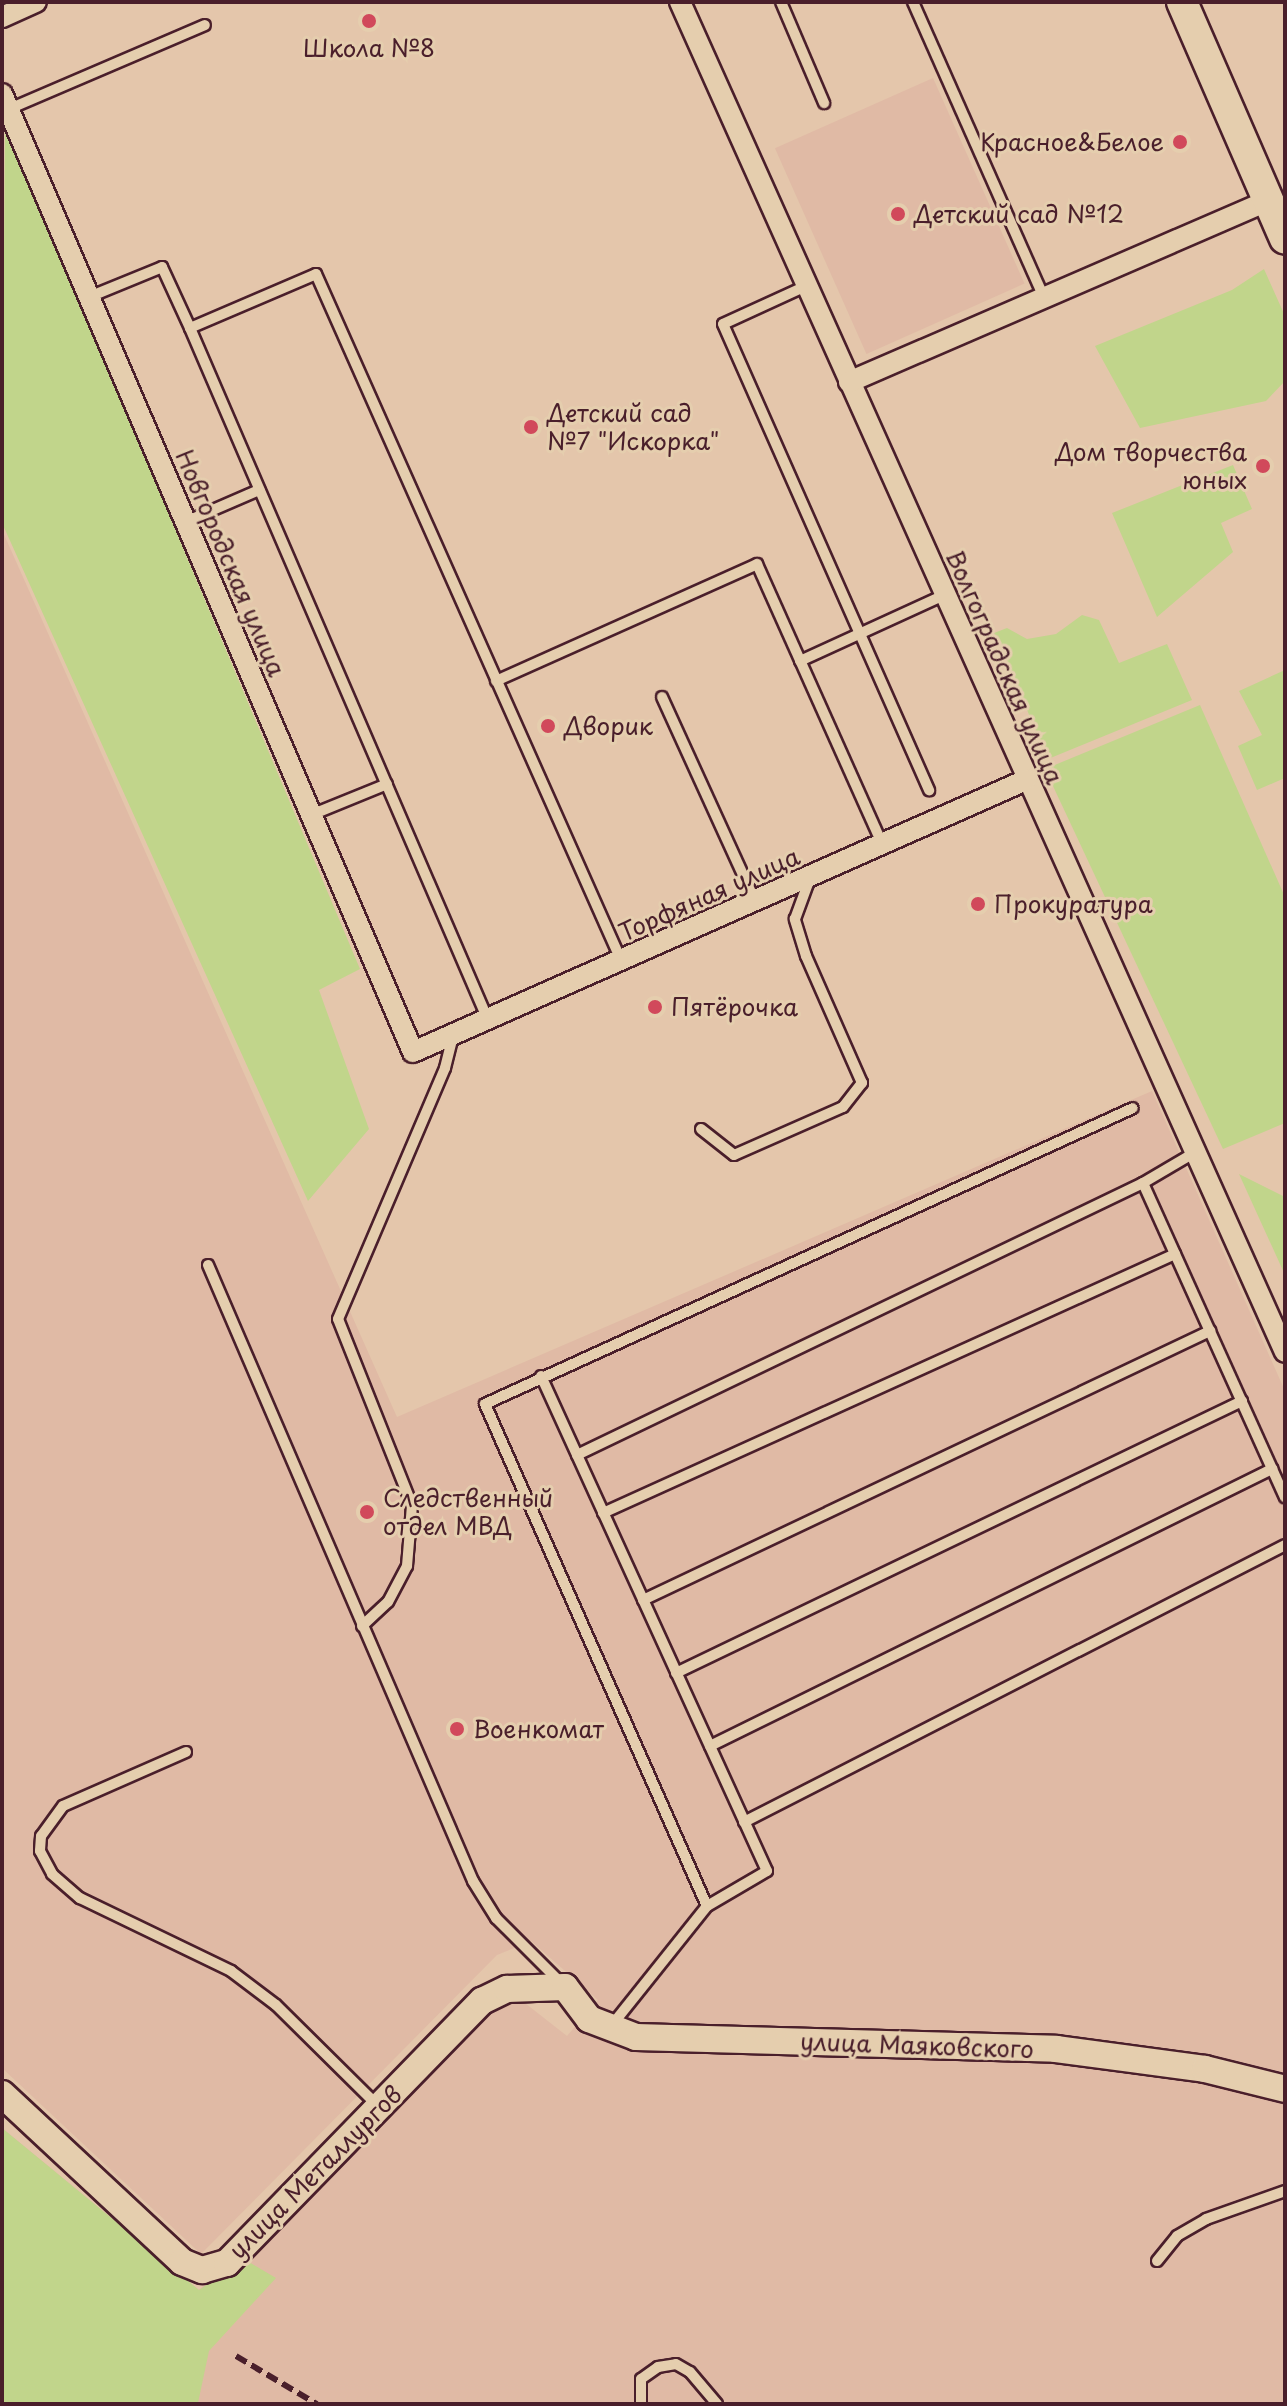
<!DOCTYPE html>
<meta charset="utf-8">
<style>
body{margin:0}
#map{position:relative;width:1287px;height:2406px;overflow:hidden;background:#e4c6ab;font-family:"Playpen Sans",sans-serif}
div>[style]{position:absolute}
.built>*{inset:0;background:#e0baa5;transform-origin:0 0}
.green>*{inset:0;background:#c1d58b}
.roads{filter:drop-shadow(2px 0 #4a1f2b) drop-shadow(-2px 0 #4a1f2b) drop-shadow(0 2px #4a1f2b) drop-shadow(0 -2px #4a1f2b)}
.service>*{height:10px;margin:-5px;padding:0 5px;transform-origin:5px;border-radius:5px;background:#e5ceae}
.minor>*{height:20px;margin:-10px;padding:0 10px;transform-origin:10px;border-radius:10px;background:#e5ceae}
.tertiary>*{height:26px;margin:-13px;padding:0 13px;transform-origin:13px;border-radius:13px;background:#e5ceae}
.secondary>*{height:30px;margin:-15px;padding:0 15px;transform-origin:15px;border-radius:15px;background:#e5ceae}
.rail>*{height:6px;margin-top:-3px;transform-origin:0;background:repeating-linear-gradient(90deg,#4a1f2b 0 12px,transparent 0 18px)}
.dots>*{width:22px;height:22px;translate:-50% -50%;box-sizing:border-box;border:4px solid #e5ceae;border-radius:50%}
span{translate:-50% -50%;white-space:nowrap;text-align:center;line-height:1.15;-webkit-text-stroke:6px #e5ceae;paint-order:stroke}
.poi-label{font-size:24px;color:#4a1f2b}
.right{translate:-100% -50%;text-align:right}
.left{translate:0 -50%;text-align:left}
.street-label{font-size:24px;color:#4a1f2b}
.frame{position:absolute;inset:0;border:4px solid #4a1f2b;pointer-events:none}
</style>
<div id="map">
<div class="built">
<i style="left:933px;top:78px;width:225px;height:173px;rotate:66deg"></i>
<i style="clip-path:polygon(2px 530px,397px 1417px,1152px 1091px,1285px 1391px,1285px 2404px,2px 2404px,2px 2128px,199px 2290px,507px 1989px,567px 2036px,598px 2000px,531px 1941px,497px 1955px,201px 2254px,2px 2068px)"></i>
</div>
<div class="green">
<i style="clip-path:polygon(5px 125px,360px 969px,319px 990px,369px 1129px,308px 1201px,2px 523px)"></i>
<i style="clip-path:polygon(1264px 269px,1285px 316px,1285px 381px,1266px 401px,1140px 428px,1095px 346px,1232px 290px)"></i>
<i style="clip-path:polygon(1233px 465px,1252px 509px,1221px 523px,1233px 552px,1157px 617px,1112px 513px)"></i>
<i style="clip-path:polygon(1082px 615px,1099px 620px,1119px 663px,1167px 644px,1192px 700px,1048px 759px,994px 633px,1007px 628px,1027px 639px,1056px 634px)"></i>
<i style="clip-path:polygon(1285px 670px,1285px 778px,1257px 790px,1238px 746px,1262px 735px,1239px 691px)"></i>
<i style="clip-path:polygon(1200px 705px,1285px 897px,1285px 1123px,1223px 1149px,1045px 769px)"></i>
<i style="clip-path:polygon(1239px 1174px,1285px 1197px,1285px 1275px)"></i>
<i style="clip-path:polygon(2px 2128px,199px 2290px,244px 2259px,276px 2278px,209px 2351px,198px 2403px,2px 2404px)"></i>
</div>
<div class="roads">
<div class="service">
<i style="left:781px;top:2px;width:110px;rotate:66.9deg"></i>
<i style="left:913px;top:2px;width:324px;rotate:66.1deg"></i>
<i style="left:9px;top:109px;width:213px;rotate:-23.2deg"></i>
<i style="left:806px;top:286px;width:91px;rotate:155.4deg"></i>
<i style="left:723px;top:324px;width:510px;rotate:66.15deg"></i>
<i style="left:89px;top:297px;width:79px;rotate:-22.3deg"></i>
<i style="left:162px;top:267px;width:67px;rotate:65.3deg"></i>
<i style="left:190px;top:328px;width:137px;rotate:-23.2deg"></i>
<i style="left:316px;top:274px;width:751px;rotate:66.03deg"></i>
<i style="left:190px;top:328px;width:753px;rotate:66.7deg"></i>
<i style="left:185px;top:522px;width:81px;rotate:-23.4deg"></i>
<i style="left:800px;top:661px;width:158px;rotate:-24.6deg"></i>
<i style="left:496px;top:681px;width:286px;rotate:-24.1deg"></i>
<i style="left:757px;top:564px;width:307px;rotate:65.9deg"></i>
<i style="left:662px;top:697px;width:224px;rotate:65.5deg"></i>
<i style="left:311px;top:815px;width:82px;rotate:-22.2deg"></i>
<i style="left:701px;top:1129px;width:42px;rotate:38.2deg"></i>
<i style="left:734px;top:1155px;width:119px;rotate:-23.8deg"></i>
<i style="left:843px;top:1107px;width:31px;rotate:-52deg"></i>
<i style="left:862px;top:1083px;width:139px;rotate:-113.8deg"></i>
<i style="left:806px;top:956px;width:39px;rotate:-107deg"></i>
<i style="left:795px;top:919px;width:44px;rotate:-69.9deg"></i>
<i style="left:1143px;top:1183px;width:345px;rotate:65.7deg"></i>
<i style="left:208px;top:1265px;width:671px;rotate:66.72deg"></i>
<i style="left:473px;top:1881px;width:44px;rotate:58.1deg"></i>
<i style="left:496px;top:1918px;width:92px;rotate:45deg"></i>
<i style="left:541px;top:1376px;width:544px;rotate:65.46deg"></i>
<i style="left:767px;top:1871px;width:69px;rotate:149.7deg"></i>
<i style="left:577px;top:1455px;width:628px;rotate:-25.67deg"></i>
<i style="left:1143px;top:1183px;width:59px;rotate:-30.5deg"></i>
<i style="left:603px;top:1513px;width:628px;rotate:-24.36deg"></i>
<i style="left:643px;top:1600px;width:628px;rotate:-25.38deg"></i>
<i style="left:362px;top:1626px;width:35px;rotate:-43deg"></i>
<i style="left:388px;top:1602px;width:41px;rotate:-62.2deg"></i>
<i style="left:407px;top:1566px;width:61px;rotate:-85.3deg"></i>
<i style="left:412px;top:1505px;width:200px;rotate:-111.7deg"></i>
<i style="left:338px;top:1319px;width:273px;rotate:-66.9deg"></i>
<i style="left:445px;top:1068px;width:34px;rotate:-76deg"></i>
<i style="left:676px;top:1673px;width:628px;rotate:-25.67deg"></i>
<i style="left:710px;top:1746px;width:627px;rotate:-26.24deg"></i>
<i style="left:186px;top:1752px;width:134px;rotate:156.3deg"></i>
<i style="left:63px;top:1806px;width:37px;rotate:126deg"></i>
<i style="left:41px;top:1836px;width:15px;rotate:94deg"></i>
<i style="left:40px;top:1851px;width:26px;rotate:62deg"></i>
<i style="left:52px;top:1874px;width:37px;rotate:41deg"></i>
<i style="left:80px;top:1898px;width:168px;rotate:25.8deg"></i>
<i style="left:231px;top:1971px;width:56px;rotate:37.1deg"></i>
<i style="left:276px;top:2005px;width:144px;rotate:44.7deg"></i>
<i style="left:744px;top:1822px;width:608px;rotate:-27.11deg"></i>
<i style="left:612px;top:2025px;width:152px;rotate:-51.4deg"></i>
<i style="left:707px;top:1906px;width:549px;rotate:-113.86deg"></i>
<i style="left:485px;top:1404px;width:712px;rotate:-24.55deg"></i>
<i style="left:1157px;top:2261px;width:32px;rotate:-51deg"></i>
<i style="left:1177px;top:2236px;width:34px;rotate:-30deg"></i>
<i style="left:1206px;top:2219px;width:84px;rotate:-19.5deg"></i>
<i style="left:641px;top:2404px;width:25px;rotate:-90deg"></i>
<i style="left:641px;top:2379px;width:21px;rotate:-35deg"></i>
<i style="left:658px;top:2367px;width:18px;rotate:-9deg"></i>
<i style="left:676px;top:2364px;width:16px;rotate:30deg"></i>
<i style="left:690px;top:2372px;width:42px;rotate:49.8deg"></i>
</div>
<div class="minor">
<i style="left:680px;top:2px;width:1479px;rotate:65.86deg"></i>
<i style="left:2px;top:17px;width:37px;rotate:-24deg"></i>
<i style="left:2px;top:94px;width:1042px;rotate:66.78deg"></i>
<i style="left:413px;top:1052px;width:671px;rotate:-23.93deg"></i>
<i style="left:849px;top:382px;width:456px;rotate:-23.4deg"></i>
</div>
<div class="tertiary">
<i style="left:2px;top:2094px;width:246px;rotate:43deg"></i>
<i style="left:182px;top:2262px;width:22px;rotate:22deg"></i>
<i style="left:202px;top:2270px;width:26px;rotate:-16deg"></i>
<i style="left:227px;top:2263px;width:366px;rotate:-45.8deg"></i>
<i style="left:482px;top:2001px;width:28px;rotate:-26deg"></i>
<i style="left:507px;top:1989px;width:58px;rotate:-2deg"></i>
<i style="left:565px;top:1987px;width:40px;rotate:53deg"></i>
<i style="left:589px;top:2019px;width:50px;rotate:21deg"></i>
<i style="left:636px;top:2037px;width:420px;rotate:1.6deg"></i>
<i style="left:1056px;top:2049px;width:150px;rotate:7.6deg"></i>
<i style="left:1205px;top:2069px;width:82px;rotate:14deg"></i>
</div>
<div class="secondary">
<i style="left:1182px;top:2px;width:258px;rotate:66.5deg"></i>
</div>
</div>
<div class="rail">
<i style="left:236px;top:2356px;width:94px;rotate:30.7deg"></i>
</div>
<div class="dots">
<i style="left:369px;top:21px;background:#d1495b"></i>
<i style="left:1180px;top:142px;background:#d1495b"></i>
<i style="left:898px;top:214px;background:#d1495b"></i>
<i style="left:531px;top:427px;background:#d1495b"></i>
<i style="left:1263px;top:466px;background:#d1495b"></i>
<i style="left:548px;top:726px;background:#d1495b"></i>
<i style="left:978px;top:904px;background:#d1495b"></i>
<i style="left:655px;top:1007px;background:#d1495b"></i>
<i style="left:367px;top:1512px;background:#d1495b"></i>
<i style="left:457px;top:1729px;background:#d1495b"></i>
</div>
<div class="poi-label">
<span style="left:369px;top:48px">Школа №8</span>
<span class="right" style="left:1164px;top:142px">Красное&amp;Белое</span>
<span class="left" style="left:914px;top:214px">Детский cад №12</span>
<span class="left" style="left:547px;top:427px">Детский cад<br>№7 "Искорка"</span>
<span class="right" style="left:1247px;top:466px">Дом творчества<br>юных</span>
<span class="left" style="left:564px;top:726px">Дворик</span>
<span class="left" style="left:994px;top:904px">Прокуратура</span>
<span class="left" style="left:671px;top:1007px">Пятёрочка</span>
<span class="left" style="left:383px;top:1512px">Следственный<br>отдел МВД</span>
<span class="left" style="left:473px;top:1729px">Военкомат</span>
</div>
<div class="street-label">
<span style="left:231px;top:563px;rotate:67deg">Новгородская улица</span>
<span style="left:1005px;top:667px;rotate:66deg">Волгоградская улица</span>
<span style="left:709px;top:894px;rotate:-24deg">Торфяная улица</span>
<span style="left:917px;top:2045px;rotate:2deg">улица Маяковского</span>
<span style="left:315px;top:2172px;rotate:-45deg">улица Металлургов</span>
</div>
<div class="frame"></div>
</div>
